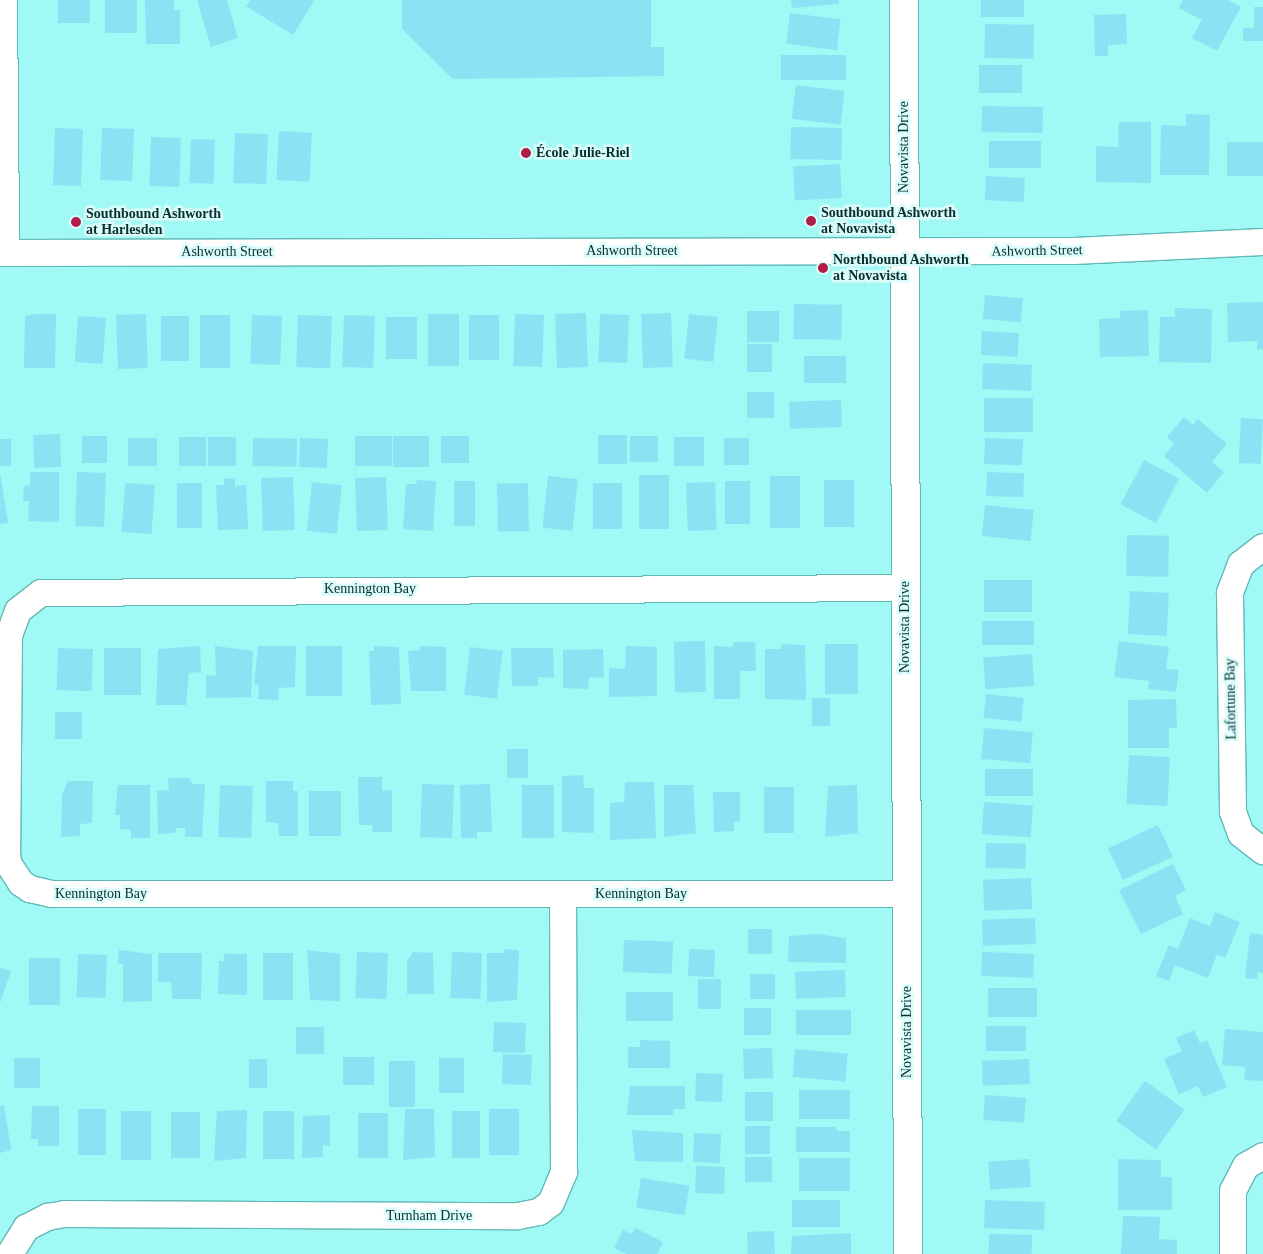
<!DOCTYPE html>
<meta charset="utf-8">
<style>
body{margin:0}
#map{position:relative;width:1263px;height:1254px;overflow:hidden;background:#a0f9f5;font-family:Georgia,serif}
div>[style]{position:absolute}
.building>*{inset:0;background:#8ce1f3;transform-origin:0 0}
.roads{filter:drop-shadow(1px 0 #61b9b6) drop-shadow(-1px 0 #61b9b6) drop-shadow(0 1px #61b9b6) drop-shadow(0 -1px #61b9b6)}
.street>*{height:26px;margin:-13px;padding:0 13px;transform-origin:13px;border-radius:13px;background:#fff}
.secondary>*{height:28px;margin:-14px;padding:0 14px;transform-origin:14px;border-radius:14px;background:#fff}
.dots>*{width:14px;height:14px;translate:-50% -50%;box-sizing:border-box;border:2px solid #dafcfa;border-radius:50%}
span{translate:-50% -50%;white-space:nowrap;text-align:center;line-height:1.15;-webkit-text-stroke:5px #dafcfa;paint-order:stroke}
.street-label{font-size:14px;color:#072f2e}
.poi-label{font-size:14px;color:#072f2e;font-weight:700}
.left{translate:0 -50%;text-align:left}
</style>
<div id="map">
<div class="building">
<i style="left:58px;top:0;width:32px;height:23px"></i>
<i style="left:105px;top:0;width:32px;height:33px"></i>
<i style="clip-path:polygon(145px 0,174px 0,174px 10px,180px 10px,180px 44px,146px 44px)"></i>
<i style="clip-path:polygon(197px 0,227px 0,238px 38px,211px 47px)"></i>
<i style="clip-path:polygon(250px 0,311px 0,314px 1px,293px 35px,246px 6px)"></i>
<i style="clip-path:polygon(402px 0,651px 0,651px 47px,664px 47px,664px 76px,453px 79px,402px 29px)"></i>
<i style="clip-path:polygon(791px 0,839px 0,839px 4px,792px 8px)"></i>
<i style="left:981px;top:0;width:43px;height:17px"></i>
<i style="clip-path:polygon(1183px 0,1228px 0,1241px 7px,1217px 51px,1192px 38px,1202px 20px,1179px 8px)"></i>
<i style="clip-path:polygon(1254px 7px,1263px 7px,1263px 41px,1243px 41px,1243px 28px,1254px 28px)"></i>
<i style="left:790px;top:13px;width:51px;height:31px;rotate:7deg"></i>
<i style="clip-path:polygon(1126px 14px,1127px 44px,1108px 45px,1108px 56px,1095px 56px,1094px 15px)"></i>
<i style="left:985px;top:24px;width:49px;height:34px;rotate:1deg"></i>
<i style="left:781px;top:55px;width:65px;height:25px"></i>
<i style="left:979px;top:65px;width:43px;height:28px"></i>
<i style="left:796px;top:85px;width:49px;height:34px;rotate:7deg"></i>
<i style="left:982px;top:106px;width:61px;height:26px;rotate:1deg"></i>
<i style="clip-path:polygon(1186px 114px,1210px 115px,1209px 175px,1160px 175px,1161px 125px,1186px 126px)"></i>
<i style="clip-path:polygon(1119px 122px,1151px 122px,1151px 183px,1096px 182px,1096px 146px,1118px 147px)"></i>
<i style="left:791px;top:127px;width:51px;height:32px;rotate:1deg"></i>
<i style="left:55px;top:128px;width:28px;height:57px;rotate:2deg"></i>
<i style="left:102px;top:128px;width:32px;height:52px;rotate:2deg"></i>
<i style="left:279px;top:131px;width:33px;height:49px;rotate:3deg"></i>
<i style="left:235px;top:133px;width:33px;height:50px;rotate:2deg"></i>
<i style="left:151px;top:137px;width:30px;height:49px;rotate:2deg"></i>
<i style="left:191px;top:139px;width:24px;height:44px;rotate:2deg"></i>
<i style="left:1041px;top:141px;width:27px;height:52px;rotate:90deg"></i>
<i style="left:1263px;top:142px;width:34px;height:36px;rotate:90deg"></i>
<i style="left:840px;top:164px;width:34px;height:47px;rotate:87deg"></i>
<i style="left:986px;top:176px;width:39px;height:24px;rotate:3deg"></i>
<i style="left:985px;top:295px;width:38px;height:24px;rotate:5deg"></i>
<i style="clip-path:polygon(1263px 302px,1263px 349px,1257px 350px,1257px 341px,1228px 342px,1227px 303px)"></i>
<i style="left:794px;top:304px;width:48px;height:35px;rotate:1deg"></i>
<i style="clip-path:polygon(1175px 308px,1212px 309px,1211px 363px,1159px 362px,1160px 317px,1175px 317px)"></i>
<i style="clip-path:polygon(1148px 310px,1149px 356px,1100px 357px,1099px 319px,1120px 318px,1120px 311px)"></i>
<i style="left:747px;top:311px;width:32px;height:31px"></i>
<i style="left:586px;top:313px;width:54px;height:31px;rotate:88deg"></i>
<i style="left:671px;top:313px;width:54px;height:30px;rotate:88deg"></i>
<i style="clip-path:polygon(36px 314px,56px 314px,55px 368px,24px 368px,25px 316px)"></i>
<i style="left:146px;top:314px;width:54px;height:30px;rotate:88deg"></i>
<i style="left:428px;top:314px;width:31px;height:52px"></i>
<i style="left:515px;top:314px;width:29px;height:52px;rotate:2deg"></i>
<i style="left:600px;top:314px;width:29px;height:48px;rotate:2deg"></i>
<i style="left:689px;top:314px;width:29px;height:45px;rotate:6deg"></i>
<i style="left:200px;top:315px;width:30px;height:53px"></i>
<i style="left:252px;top:315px;width:30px;height:49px;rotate:2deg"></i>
<i style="left:298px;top:315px;width:34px;height:52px;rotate:2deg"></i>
<i style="left:344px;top:315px;width:31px;height:52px;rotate:2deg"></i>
<i style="left:469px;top:315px;width:30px;height:45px"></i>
<i style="left:78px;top:316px;width:28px;height:46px;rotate:4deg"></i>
<i style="left:161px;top:316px;width:28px;height:45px"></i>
<i style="left:386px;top:317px;width:31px;height:42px"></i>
<i style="left:982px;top:331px;width:37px;height:24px;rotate:3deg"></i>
<i style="left:747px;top:344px;width:25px;height:28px"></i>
<i style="left:804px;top:356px;width:42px;height:27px"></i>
<i style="left:983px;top:363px;width:49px;height:26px;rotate:2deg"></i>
<i style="left:747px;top:392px;width:27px;height:26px"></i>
<i style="left:984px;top:398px;width:49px;height:34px"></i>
<i style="left:841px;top:400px;width:27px;height:52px;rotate:88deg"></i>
<i style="clip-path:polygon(1184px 417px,1193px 425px,1198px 419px,1227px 444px,1212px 462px,1224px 472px,1207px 493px,1164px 456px,1174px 444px,1167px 437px)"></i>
<i style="left:1241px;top:418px;width:22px;height:45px;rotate:3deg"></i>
<i style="left:60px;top:434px;width:33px;height:27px;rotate:88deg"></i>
<i style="left:598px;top:435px;width:29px;height:29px"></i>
<i style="left:107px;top:436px;width:27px;height:25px;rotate:90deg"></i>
<i style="left:392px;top:436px;width:30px;height:37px;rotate:90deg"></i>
<i style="left:393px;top:436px;width:36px;height:31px"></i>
<i style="left:441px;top:436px;width:28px;height:27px"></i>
<i style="left:630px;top:436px;width:28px;height:26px"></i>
<i style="left:179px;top:437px;width:27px;height:29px"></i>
<i style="left:208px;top:437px;width:28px;height:29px"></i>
<i style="left:674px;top:437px;width:30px;height:29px"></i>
<i style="left:128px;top:438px;width:29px;height:28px"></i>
<i style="left:253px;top:438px;width:44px;height:28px;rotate:1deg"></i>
<i style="left:300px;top:438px;width:28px;height:29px;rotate:2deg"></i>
<i style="left:724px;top:438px;width:25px;height:27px"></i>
<i style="left:985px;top:438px;width:38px;height:26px;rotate:2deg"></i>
<i style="left:0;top:439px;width:11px;height:27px"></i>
<i style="left:1144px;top:460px;width:40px;height:50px;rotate:28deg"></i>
<i style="clip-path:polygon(0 472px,8px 523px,0 524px)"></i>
<i style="clip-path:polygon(30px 472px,59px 472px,59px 522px,28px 521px,29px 501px,23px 501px,24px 486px,30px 485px)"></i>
<i style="left:77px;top:472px;width:29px;height:54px;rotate:2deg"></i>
<i style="left:987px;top:472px;width:37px;height:24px;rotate:2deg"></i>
<i style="left:669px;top:475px;width:54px;height:30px;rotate:90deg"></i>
<i style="left:548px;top:476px;width:30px;height:52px;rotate:6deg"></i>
<i style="left:770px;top:476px;width:30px;height:52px"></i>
<i style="left:293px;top:477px;width:53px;height:32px;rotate:88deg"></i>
<i style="left:386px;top:477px;width:53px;height:31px;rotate:88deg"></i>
<i style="clip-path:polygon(235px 478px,235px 486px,246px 485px,248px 529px,218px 530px,216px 485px,224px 485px,224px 479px)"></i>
<i style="clip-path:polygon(417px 480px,436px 481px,433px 531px,403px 529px,406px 484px,416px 484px)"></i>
<i style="left:824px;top:480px;width:30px;height:47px"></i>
<i style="left:454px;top:481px;width:21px;height:45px"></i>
<i style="left:750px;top:481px;width:43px;height:25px;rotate:90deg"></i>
<i style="left:312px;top:482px;width:30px;height:49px;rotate:6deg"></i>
<i style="left:715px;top:482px;width:48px;height:29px;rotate:88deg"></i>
<i style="left:125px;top:483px;width:30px;height:49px;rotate:4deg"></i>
<i style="left:177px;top:483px;width:25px;height:45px"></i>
<i style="left:528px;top:483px;width:48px;height:31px;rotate:89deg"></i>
<i style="left:593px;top:483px;width:29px;height:46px"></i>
<i style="left:985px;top:505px;width:49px;height:31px;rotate:6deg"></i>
<i style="left:1127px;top:535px;width:42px;height:41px;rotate:1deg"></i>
<i style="left:1032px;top:580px;width:32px;height:48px;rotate:90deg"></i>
<i style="left:1130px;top:591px;width:39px;height:43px;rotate:3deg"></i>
<i style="left:1034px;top:621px;width:24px;height:52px;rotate:90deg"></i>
<i style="left:705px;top:641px;width:51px;height:31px;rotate:89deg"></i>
<i style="clip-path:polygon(1119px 641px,1169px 647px,1166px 669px,1179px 670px,1176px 692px,1148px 689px,1149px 681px,1114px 677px)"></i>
<i style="clip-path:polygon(734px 642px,755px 642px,756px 671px,740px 671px,740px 699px,714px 699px,714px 646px,732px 647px)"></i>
<i style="clip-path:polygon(782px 644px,805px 645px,806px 700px,765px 699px,765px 649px,781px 649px)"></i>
<i style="left:825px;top:644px;width:33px;height:50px"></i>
<i style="clip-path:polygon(200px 646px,201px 672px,189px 673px,186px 705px,156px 705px,158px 649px)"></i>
<i style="clip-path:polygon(215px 646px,253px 651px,251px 697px,206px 698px,206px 675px,216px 676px)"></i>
<i style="clip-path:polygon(258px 646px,296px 646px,295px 687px,279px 688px,278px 700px,258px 699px,259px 685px,254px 684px)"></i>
<i style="left:306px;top:646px;width:36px;height:50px"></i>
<i style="clip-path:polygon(374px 646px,399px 647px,401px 704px,371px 705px,369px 651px,374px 651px)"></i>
<i style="clip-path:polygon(420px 646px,446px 647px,446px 691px,411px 691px,408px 651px,420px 650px)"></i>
<i style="clip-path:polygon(626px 646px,657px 647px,657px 696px,609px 697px,609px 668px,625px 669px)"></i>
<i style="left:470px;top:647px;width:33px;height:48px;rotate:7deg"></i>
<i style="left:58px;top:648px;width:35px;height:42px;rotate:2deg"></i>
<i style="left:141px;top:648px;width:47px;height:37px;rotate:90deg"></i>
<i style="clip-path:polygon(511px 648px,553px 648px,554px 678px,538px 677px,538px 686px,512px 686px)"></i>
<i style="clip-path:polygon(603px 649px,604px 678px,589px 677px,588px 689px,563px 688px,563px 650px)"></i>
<i style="left:1032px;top:654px;width:32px;height:49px;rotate:86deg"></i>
<i style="left:986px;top:694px;width:38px;height:24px;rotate:6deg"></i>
<i style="left:812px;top:698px;width:18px;height:28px"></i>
<i style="clip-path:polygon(1176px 699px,1177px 728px,1169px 728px,1169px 748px,1128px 748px,1128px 700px)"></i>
<i style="left:55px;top:712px;width:27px;height:27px"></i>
<i style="left:984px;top:728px;width:49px;height:31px;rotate:5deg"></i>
<i style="left:507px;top:749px;width:21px;height:29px"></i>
<i style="left:1129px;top:755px;width:41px;height:49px;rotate:3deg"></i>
<i style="left:985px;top:769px;width:48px;height:27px"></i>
<i style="clip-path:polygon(583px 775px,584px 788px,594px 788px,594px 833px,562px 832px,562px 776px)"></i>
<i style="clip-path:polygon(358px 777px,382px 777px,382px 791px,392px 790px,392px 832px,373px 832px,372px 825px,359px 825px)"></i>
<i style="clip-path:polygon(168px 778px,189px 778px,193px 784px,205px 784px,202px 837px,185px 837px,185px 828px,176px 828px,175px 833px,158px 834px,157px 791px,169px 790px)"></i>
<i style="clip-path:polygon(68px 781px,93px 781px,92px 823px,80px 824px,80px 836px,61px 837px,62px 795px)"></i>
<i style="clip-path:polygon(266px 781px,293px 781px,293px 791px,298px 791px,298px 836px,279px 836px,278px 823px,266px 822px)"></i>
<i style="clip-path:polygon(625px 782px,654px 782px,656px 838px,610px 840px,610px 803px,624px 802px)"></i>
<i style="left:422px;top:784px;width:32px;height:53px;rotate:2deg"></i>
<i style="clip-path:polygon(490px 784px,492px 832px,477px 832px,477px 838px,461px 838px,460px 785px)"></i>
<i style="clip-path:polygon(118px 785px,150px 785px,150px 838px,131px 838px,131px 830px,120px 829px,120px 815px,115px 815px)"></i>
<i style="left:220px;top:785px;width:33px;height:52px;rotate:2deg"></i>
<i style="left:522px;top:785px;width:32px;height:53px"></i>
<i style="clip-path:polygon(664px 785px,693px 785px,696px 833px,664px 837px)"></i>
<i style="clip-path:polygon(857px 785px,858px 833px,825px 837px,828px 786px)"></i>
<i style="left:764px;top:787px;width:30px;height:46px"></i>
<i style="left:309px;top:791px;width:32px;height:45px"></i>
<i style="clip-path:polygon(713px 792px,740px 792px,740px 821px,734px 822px,734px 831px,714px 832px)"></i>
<i style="left:984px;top:802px;width:49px;height:32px;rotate:4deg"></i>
<i style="left:1158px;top:825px;width:35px;height:55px;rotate:65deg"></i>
<i style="left:986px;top:843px;width:40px;height:25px;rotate:1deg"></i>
<i style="clip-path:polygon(1173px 864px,1186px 890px,1175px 896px,1183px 914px,1141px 934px,1119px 890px)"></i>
<i style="left:1031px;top:878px;width:31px;height:48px;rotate:88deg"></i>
<i style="clip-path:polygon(1215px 912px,1240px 922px,1225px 958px,1217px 954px,1208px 978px,1175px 965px,1169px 981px,1156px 976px,1169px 945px,1178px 949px,1190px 918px,1210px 926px)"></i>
<i style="left:1035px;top:918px;width:26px;height:53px;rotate:88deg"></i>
<i style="left:772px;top:929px;width:25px;height:24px;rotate:90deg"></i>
<i style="clip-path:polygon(1250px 933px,1263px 935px,1263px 973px,1257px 972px,1257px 979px,1245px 978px)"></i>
<i style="clip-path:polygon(817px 934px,846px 938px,846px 963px,788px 962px,789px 936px)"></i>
<i style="left:624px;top:940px;width:49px;height:32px;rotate:2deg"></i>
<i style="clip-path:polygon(504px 949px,519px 950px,517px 1000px,487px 1002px,487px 953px,505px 953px)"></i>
<i style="left:689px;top:949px;width:26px;height:27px;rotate:2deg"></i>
<i style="clip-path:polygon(119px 950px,152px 954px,152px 1001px,123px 1002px,123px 964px,118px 964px)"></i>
<i style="clip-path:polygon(307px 950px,340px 954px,340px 1001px,310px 1000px)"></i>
<i style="left:357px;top:952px;width:31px;height:46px;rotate:2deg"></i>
<i style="clip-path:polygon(413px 952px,433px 953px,434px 994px,407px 994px,407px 961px)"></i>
<i style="left:452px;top:952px;width:30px;height:46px;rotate:2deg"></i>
<i style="left:982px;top:952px;width:52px;height:24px;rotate:2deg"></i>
<i style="clip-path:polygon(158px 953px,202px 953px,201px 999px,172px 999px,171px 982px,158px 982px)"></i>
<i style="left:293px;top:953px;width:47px;height:30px;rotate:90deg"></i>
<i style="left:78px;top:954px;width:29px;height:43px;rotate:2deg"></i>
<i style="clip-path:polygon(223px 954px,247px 954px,247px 995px,218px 994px,219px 961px,225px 961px)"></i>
<i style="left:60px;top:958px;width:47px;height:31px;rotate:90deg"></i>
<i style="clip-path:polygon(0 968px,11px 971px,0 1003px)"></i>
<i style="left:845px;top:970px;width:27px;height:50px;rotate:88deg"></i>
<i style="left:750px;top:974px;width:25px;height:25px"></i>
<i style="left:698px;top:979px;width:23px;height:30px"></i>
<i style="left:988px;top:988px;width:49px;height:29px"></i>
<i style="left:626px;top:992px;width:47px;height:29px"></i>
<i style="left:744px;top:1008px;width:27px;height:27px"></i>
<i style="left:796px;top:1010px;width:55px;height:25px"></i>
<i style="left:494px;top:1022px;width:32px;height:30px;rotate:2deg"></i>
<i style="left:1026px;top:1026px;width:25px;height:40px;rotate:90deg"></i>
<i style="left:296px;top:1027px;width:28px;height:27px"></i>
<i style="clip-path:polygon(1225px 1029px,1263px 1032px,1263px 1081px,1244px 1080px,1245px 1067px,1222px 1065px)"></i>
<i style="clip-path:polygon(1194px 1030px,1200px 1043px,1207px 1040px,1227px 1087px,1203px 1097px,1198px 1086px,1179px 1094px,1164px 1059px,1182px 1051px,1176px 1038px)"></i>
<i style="clip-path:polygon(640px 1040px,670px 1041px,670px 1068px,628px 1068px,628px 1047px,640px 1047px)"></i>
<i style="left:772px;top:1048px;width:30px;height:29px;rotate:88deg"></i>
<i style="left:795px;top:1049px;width:53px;height:28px;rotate:5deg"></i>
<i style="left:503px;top:1054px;width:29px;height:30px;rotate:2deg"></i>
<i style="left:374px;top:1057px;width:28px;height:31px;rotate:90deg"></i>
<i style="left:14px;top:1058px;width:26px;height:30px"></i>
<i style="left:439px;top:1058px;width:25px;height:35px"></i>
<i style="left:249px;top:1059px;width:18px;height:29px"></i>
<i style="left:1029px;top:1059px;width:25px;height:47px;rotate:88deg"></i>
<i style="left:389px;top:1061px;width:26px;height:46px"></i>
<i style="left:696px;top:1073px;width:27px;height:28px;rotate:2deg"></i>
<i style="left:1145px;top:1081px;width:49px;height:49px;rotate:36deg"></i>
<i style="clip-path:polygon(630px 1086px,685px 1086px,685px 1109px,674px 1109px,673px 1115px,627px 1115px)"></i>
<i style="left:850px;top:1090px;width:29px;height:51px;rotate:90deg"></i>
<i style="left:773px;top:1092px;width:29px;height:28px;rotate:90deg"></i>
<i style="left:985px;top:1095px;width:41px;height:25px;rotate:4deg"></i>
<i style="clip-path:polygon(4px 1105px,11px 1150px,0 1153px,0 1106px)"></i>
<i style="clip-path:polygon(32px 1106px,59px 1106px,59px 1146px,38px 1146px,38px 1139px,31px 1139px)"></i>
<i style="left:78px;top:1109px;width:28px;height:46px"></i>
<i style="clip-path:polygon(405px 1109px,434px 1109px,435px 1157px,403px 1160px)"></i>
<i style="left:489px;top:1109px;width:30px;height:46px"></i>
<i style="clip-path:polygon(247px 1110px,246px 1158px,214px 1161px,217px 1111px)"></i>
<i style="left:121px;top:1111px;width:30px;height:49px"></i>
<i style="left:263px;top:1111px;width:31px;height:48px"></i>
<i style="left:452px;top:1111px;width:28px;height:47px"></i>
<i style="left:200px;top:1112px;width:46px;height:29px;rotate:90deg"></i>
<i style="left:358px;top:1113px;width:30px;height:45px"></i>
<i style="clip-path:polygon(330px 1115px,330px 1146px,323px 1145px,323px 1157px,302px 1158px,303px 1116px)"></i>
<i style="left:745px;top:1126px;width:25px;height:28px"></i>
<i style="clip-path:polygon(796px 1127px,836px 1127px,837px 1131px,850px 1131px,850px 1152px,796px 1152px)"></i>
<i style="clip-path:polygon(632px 1130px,683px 1133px,683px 1162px,635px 1161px)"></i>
<i style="left:694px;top:1133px;width:27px;height:29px;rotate:2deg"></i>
<i style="left:745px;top:1157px;width:27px;height:25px"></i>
<i style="left:799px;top:1158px;width:51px;height:33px"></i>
<i style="left:1029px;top:1159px;width:28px;height:41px;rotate:86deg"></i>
<i style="clip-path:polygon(1118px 1159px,1161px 1160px,1161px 1177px,1172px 1177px,1172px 1210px,1118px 1210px)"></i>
<i style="left:696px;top:1166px;width:29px;height:27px;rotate:2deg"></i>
<i style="left:641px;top:1178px;width:49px;height:30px;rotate:9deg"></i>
<i style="left:792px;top:1200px;width:48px;height:27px"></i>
<i style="left:985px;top:1200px;width:60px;height:28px;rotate:2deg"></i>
<i style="clip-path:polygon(1123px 1216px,1160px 1217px,1159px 1239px,1177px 1240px,1177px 1254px,1121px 1254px)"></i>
<i style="clip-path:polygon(635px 1228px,663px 1242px,657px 1254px,626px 1254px,614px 1248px,623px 1230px,632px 1234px)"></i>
<i style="left:774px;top:1231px;width:23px;height:27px;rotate:88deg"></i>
<i style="clip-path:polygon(851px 1233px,851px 1254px,791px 1254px,792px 1236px)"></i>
<i style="left:989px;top:1234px;width:43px;height:20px;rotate:1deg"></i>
</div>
<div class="roads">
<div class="street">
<i style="left:4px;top:0;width:253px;rotate:89.5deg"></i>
<i style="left:0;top:253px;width:1074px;rotate:-0.11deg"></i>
<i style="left:1074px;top:251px;width:189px;rotate:-2.7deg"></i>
<i style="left:1263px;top:547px;width:28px;rotate:142deg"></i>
<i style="left:1241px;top:564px;width:31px;rotate:111deg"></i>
<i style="left:1230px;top:593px;width:219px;rotate:89.2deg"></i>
<i style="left:1233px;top:812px;width:23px;rotate:70deg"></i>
<i style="left:1241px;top:834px;width:28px;rotate:38deg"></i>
<i style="left:905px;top:588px;width:864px;rotate:179.67deg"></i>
<i style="left:41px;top:593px;width:29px;rotate:142deg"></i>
<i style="left:18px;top:611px;width:27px;rotate:110deg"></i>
<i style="left:9px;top:636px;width:214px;rotate:90.5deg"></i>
<i style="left:7px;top:850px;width:13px;rotate:86deg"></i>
<i style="left:8px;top:863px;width:24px;rotate:57deg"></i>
<i style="left:21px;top:883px;width:11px;rotate:34deg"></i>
<i style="left:30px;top:889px;width:22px;rotate:13deg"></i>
<i style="left:51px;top:894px;width:856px"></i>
<i style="left:10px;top:1254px;width:31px;rotate:-58deg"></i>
<i style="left:26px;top:1228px;width:25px;rotate:-27deg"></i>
<i style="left:48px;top:1217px;width:17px;rotate:-10deg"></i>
<i style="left:65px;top:1214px;width:453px;rotate:0.3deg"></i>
<i style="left:518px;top:1216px;width:21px;rotate:-11deg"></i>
<i style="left:539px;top:1212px;width:15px;rotate:-37deg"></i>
<i style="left:551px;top:1203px;width:34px;rotate:-67deg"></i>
<i style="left:564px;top:1172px;width:278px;rotate:-90.2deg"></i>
<i style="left:1233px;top:1254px;width:63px;rotate:-90deg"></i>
<i style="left:1233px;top:1191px;width:28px;rotate:-63deg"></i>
<i style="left:1246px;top:1166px;width:20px;rotate:-30deg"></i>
</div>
<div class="secondary">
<i style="left:904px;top:0;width:1254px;rotate:89.82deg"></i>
</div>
</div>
<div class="dots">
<i style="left:526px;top:153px;background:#af1c45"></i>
<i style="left:811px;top:221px;background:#af1c45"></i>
<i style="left:76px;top:222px;background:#af1c45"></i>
<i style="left:823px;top:268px;background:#af1c45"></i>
</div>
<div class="street-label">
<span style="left:904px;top:147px;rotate:-90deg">Novavista Drive</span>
<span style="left:632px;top:251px">Ashworth Street</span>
<span style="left:1037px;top:251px;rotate:-1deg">Ashworth Street</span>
<span style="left:227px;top:252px">Ashworth Street</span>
<span style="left:370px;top:589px">Kennington Bay</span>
<span style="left:905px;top:627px;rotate:-90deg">Novavista Drive</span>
<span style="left:1231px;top:699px;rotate:-91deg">Lafortune Bay</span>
<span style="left:101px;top:894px">Kennington Bay</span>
<span style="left:641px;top:894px">Kennington Bay</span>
<span style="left:907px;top:1032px;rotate:-90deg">Novavista Drive</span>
<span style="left:429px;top:1216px">Turnham Drive</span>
</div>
<div class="poi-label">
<span class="left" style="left:536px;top:153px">École Julie-Riel</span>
<span class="left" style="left:821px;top:221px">Southbound Ashworth<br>at Novavista</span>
<span class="left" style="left:86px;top:222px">Southbound Ashworth<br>at Harlesden</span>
<span class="left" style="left:833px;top:268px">Northbound Ashworth<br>at Novavista</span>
</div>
</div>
